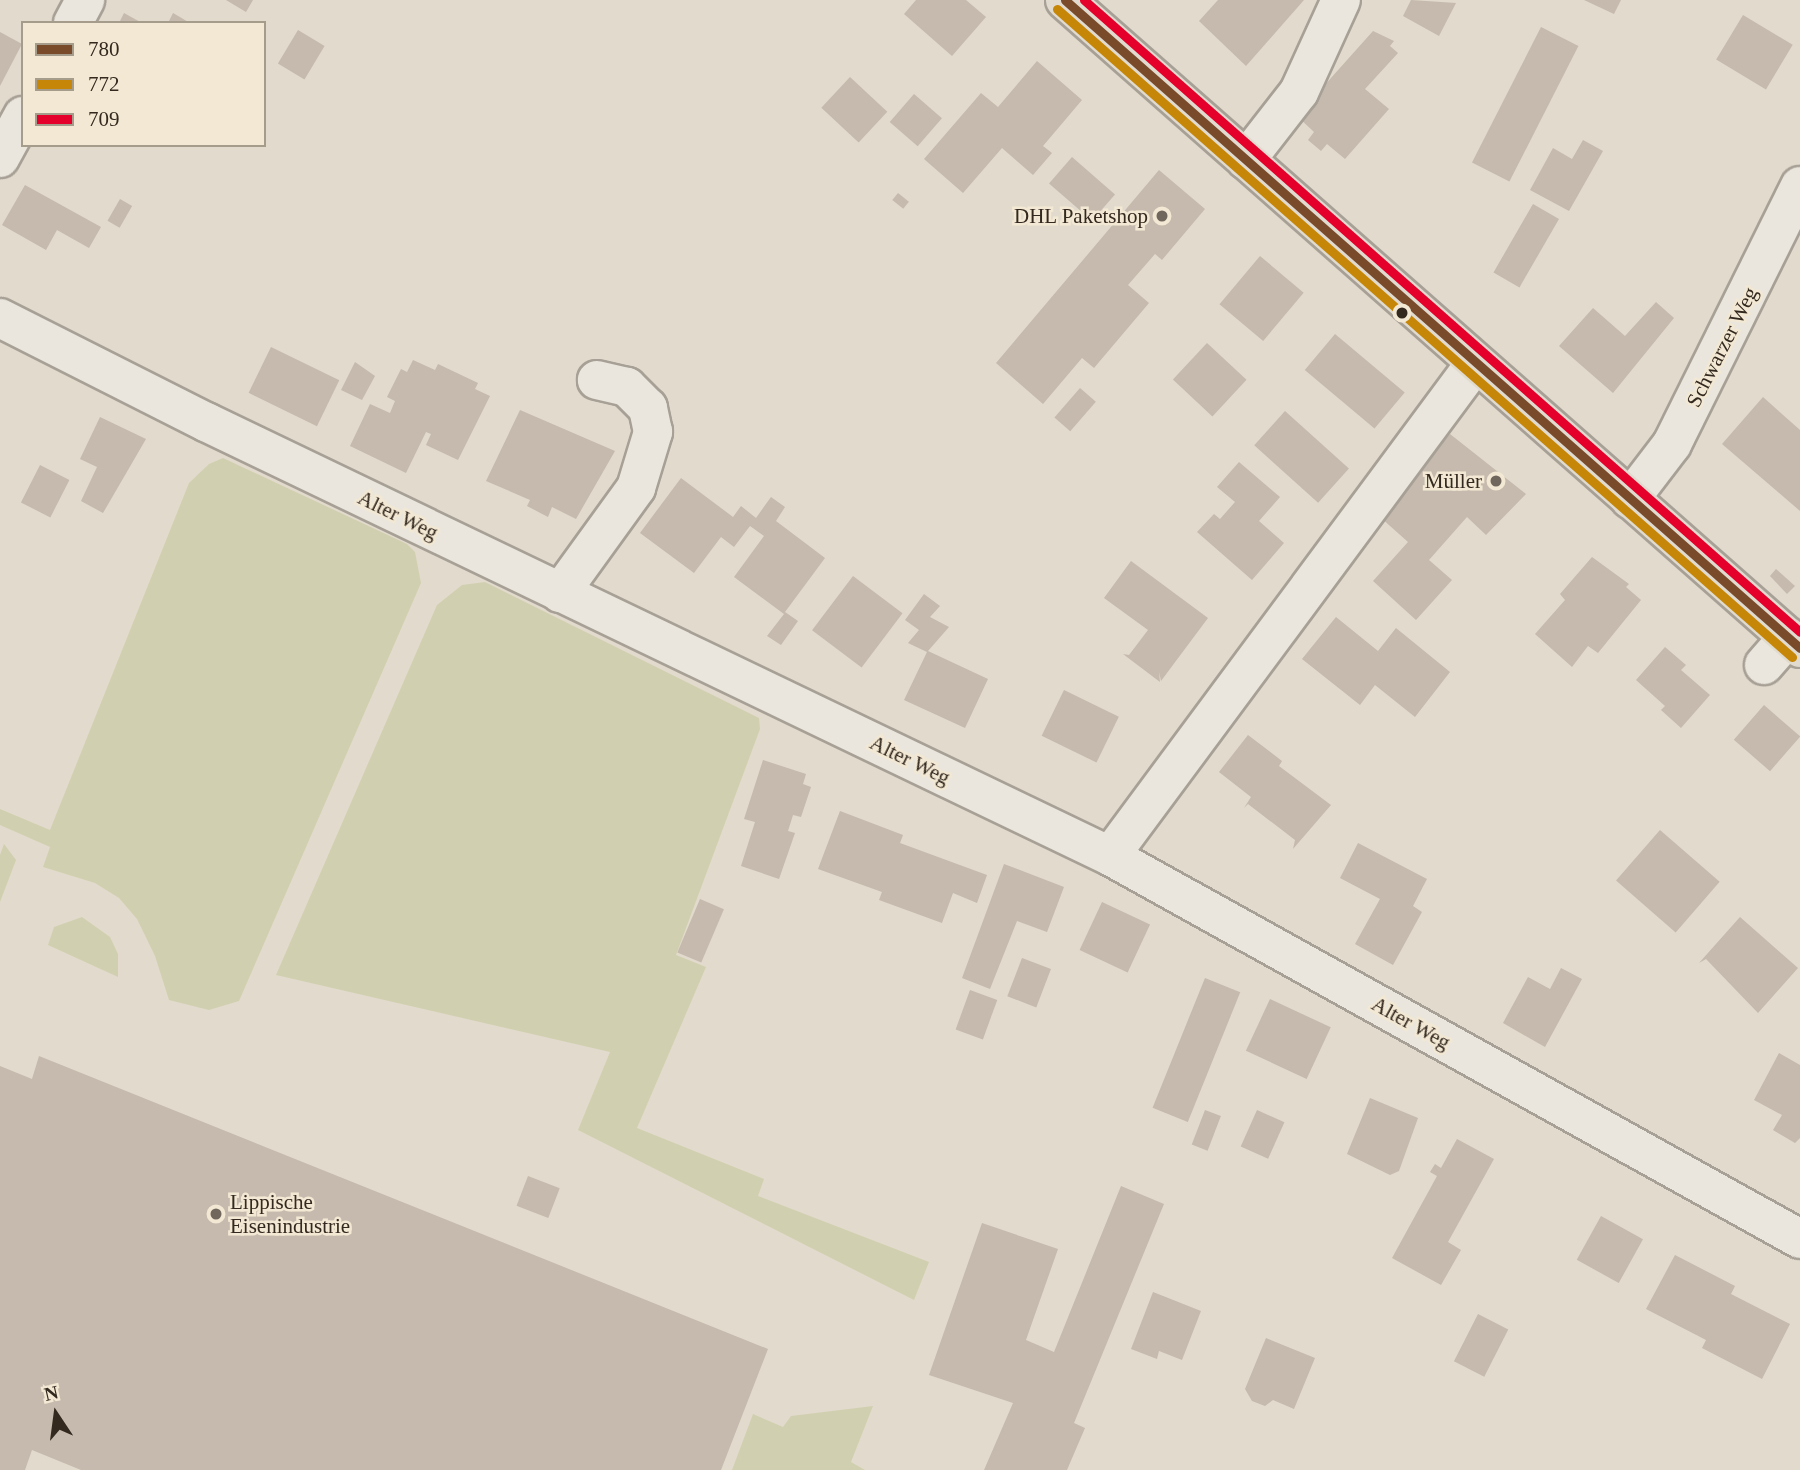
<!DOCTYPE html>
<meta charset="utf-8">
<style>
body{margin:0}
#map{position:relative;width:1800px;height:1470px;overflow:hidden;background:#e2dacc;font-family:Georgia,serif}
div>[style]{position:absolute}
.green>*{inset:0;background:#d0d0b0}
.building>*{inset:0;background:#c5baad;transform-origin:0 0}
.roads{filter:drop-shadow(2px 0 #a7a096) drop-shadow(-2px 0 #a7a096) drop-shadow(0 2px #a7a096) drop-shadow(0 -2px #a7a096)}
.minor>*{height:38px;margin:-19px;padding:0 19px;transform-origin:19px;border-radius:19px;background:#eae6dd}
.major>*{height:38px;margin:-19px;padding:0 19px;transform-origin:19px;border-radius:19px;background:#e1dbcf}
.bus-1>*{height:9px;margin:-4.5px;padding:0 4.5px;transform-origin:4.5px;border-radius:4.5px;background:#7a4b2a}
.bus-2>*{height:9px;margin:-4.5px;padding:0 4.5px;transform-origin:4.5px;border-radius:4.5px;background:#c68708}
.bus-3>*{height:9px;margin:-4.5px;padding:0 4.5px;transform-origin:4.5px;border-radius:4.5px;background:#e4002b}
.dots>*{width:19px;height:19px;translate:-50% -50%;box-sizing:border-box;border:4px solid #f2e8d3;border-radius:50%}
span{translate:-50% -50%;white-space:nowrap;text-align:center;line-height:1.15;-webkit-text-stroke:5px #f2e8d3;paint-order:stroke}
.poi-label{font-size:21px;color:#34291f}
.right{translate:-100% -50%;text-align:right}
.left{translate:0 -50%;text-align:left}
.street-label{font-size:21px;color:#34291f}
.legend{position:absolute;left:21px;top:21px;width:245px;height:126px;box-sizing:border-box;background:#f2e8d3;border:2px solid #a69c8b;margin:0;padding:9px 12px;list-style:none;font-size:21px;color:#34291f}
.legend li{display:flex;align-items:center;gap:14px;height:35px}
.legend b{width:35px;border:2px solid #a69c8b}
.north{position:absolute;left:21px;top:1379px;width:70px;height:70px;-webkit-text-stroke:5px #f2e8d3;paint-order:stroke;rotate:347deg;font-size:19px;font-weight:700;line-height:28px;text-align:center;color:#34291f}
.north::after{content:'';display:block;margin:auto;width:24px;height:32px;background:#34291f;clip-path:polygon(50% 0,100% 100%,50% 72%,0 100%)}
</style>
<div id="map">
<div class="green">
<i style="clip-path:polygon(223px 458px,407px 544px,415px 552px,421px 583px,239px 1001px,209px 1010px,169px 1000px,155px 956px,137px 919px,119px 898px,95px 883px,43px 867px,50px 847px,0 825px,0 809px,50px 830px,189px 483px,209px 464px)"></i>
<i style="clip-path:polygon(485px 582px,759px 718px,760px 729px,676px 955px,706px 967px,637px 1128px,764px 1179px,758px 1196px,929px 1262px,914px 1300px,578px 1130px,610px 1052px,276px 975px,437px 605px,462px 585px)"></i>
<i style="clip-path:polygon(4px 844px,16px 860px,0 902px,0 855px)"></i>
<i style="clip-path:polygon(82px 917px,110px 937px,118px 954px,118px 977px,48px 945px,54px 927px)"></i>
<i style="clip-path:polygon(873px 1406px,851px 1462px,865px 1470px,732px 1470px,753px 1414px,783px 1427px,791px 1416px)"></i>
</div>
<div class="building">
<i style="clip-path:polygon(226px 0,253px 0,246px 12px)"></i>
<i style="clip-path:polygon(916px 0,966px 0,986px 17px,952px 56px,904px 14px)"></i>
<i style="clip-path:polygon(1218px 0,1304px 0,1246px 66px,1199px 21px)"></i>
<i style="clip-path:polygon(1411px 0,1456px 3px,1439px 36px,1403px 16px)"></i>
<i style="clip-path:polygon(1584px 0,1621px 0,1614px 14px)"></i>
<i style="clip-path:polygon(124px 13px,142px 23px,119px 23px)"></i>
<i style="clip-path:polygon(173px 13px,190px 23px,168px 23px)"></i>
<i style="left:1743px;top:15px;width:58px;height:52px;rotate:31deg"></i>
<i style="left:1541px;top:27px;width:42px;height:152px;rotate:27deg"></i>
<i style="left:298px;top:30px;width:31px;height:39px;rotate:31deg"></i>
<i style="clip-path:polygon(1373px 31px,1394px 41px,1390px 46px,1398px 53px,1365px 89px,1389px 109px,1345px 159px,1327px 144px,1321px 151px,1308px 140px,1314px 132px,1297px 116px)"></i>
<i style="clip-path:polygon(0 32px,22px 44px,0 86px)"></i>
<i style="clip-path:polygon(1037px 61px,1082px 100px,1043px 146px,1052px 153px,1033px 175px,1002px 148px,963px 193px,924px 159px,981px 93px,998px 107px)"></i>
<i style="left:850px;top:77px;width:51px;height:42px;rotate:43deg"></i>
<i style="left:914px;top:94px;width:37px;height:37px;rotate:41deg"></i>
<i style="clip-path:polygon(1583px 140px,1603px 151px,1569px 211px,1530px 190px,1553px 148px,1572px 159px)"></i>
<i style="left:1072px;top:157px;width:57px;height:35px;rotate:41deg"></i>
<i style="clip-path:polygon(1159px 170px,1205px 209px,1162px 260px,1155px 254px,1128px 285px,1149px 303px,1094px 368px,1082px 358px,1043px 404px,996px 363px)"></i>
<i style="clip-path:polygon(25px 185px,101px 227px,89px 248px,57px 230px,46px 250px,2px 225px)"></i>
<i style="left:898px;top:193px;width:14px;height:9px;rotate:39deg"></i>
<i style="left:120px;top:199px;width:14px;height:25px;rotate:30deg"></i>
<i style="left:1533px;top:204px;width:30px;height:79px;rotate:30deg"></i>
<i style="left:1260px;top:256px;width:57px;height:63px;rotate:40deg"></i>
<i style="clip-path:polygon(1656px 302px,1674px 318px,1613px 393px,1559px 346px,1593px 308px,1625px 336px)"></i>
<i style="left:1335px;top:334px;width:91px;height:47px;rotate:40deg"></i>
<i style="left:1207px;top:343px;width:54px;height:50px;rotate:43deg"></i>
<i style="left:271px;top:347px;width:76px;height:51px;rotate:26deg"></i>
<i style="clip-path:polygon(413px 360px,435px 370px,438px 364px,478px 383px,475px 389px,490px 396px,458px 460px,426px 445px,431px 434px,426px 432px,406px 473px,350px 446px,370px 404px,390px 413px,395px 401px,387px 397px,401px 369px,407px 372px)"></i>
<i style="clip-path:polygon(355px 362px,375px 376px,362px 400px,341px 390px)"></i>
<i style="left:1080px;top:388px;width:21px;height:39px;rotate:41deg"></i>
<i style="clip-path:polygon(1763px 397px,1800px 430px,1800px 511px,1722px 444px)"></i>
<i style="clip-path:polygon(520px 410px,615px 451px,576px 519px,552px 507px,548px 517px,527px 506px,530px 500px,486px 481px)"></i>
<i style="left:1285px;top:411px;width:86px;height:46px;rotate:42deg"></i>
<i style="clip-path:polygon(100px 417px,146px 439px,103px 513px,81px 501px,97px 467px,80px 459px)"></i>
<i style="clip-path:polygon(1450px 434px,1526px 494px,1486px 535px,1467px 517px,1429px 560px,1452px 580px,1416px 620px,1373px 581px,1408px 542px,1380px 517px)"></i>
<i style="clip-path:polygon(1239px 462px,1280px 497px,1259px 521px,1284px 543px,1252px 580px,1197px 532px,1214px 514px,1220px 519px,1235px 502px,1217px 487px)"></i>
<i style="left:40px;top:465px;width:33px;height:42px;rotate:27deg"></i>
<i style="clip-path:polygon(681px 478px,733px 517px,741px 506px,756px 518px,771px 497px,785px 507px,776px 521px,825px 558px,785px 612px,798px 621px,781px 645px,767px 636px,784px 614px,734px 577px,764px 536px,750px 526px,734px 547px,721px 537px,694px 573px,640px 533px)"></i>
<i style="clip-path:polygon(1592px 557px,1629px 584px,1626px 587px,1641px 600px,1598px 653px,1588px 646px,1572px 667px,1535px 634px,1565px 600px,1560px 594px)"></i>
<i style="clip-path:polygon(1131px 561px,1208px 618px,1161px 681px,1159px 672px,1160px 682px,1123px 654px,1129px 655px,1148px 630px,1104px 598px)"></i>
<i style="clip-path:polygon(1776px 569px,1795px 586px,1787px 594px,1770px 576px)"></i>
<i style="left:853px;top:576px;width:62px;height:68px;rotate:37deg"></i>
<i style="clip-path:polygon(924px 594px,940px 606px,930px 617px,949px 627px,928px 651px,988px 679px,965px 728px,904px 700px,927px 652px,908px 643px,919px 630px,905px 620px)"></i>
<i style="clip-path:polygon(1336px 617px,1378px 651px,1396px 628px,1450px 672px,1415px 717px,1375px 685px,1360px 705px,1302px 659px)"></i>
<i style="clip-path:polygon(1665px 647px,1686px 665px,1681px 670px,1710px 695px,1681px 728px,1661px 710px,1665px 706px,1636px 680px)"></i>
<i style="left:1064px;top:690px;width:61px;height:51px;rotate:26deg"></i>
<i style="left:1764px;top:705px;width:48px;height:46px;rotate:41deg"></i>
<i style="clip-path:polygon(1248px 735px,1282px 761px,1279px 766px,1331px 805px,1293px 849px,1295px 840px,1248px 804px,1244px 808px,1251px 797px,1219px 772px)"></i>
<i style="clip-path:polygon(763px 760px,806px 774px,803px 784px,811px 787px,801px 817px,793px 815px,788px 831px,795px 833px,779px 879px,741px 866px,755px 822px,744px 819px)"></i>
<i style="clip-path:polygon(840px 811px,903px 835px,900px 843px,987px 875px,977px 903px,953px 893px,942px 923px,879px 900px,882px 892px,818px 869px)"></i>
<i style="left:1660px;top:830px;width:79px;height:67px;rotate:41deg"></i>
<i style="clip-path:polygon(1358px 843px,1427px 879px,1413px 906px,1422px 912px,1393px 965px,1355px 944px,1380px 899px,1340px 878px)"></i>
<i style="clip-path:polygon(1004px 864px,1064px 887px,1047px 932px,1017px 921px,990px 989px,962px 978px)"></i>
<i style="left:700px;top:899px;width:26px;height:58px;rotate:23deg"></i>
<i style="left:1102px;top:902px;width:53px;height:53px;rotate:25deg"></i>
<i style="clip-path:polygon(1740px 917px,1798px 968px,1758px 1013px,1706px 959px,1699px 963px)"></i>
<i style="left:1022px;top:958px;width:31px;height:41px;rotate:21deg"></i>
<i style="clip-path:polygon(1561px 968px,1582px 979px,1545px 1047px,1503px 1023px,1528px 977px,1550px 989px)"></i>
<i style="left:1205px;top:978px;width:38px;height:140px;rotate:22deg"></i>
<i style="left:970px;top:990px;width:29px;height:42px;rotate:20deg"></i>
<i style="left:1270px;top:999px;width:67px;height:57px;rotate:25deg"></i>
<i style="clip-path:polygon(1779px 1053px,1800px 1065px,1800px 1138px,1795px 1143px,1773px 1130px,1782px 1115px,1754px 1100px)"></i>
<i style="clip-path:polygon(39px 1056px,768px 1349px,721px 1470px,81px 1470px,32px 1450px,25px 1470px,0 1470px,0 1066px,32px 1079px)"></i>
<i style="clip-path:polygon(1370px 1098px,1418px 1118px,1399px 1171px,1390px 1175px,1347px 1154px)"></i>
<i style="left:1205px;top:1110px;width:17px;height:37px;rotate:21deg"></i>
<i style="left:1257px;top:1110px;width:30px;height:40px;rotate:24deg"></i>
<i style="clip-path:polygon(1457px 1139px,1494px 1159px,1448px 1242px,1461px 1250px,1441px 1285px,1392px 1258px,1437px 1176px,1430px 1172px,1435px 1164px,1441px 1168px)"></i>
<i style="left:528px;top:1176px;width:34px;height:32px;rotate:21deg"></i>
<i style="clip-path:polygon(1121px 1186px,1164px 1204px,1074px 1423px,1085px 1428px,1067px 1470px,984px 1470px,1013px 1403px,929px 1375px,982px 1223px,1058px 1249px,1026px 1340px,1054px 1352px)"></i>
<i style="left:1601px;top:1216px;width:48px;height:50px;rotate:29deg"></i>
<i style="clip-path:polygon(1675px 1255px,1735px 1286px,1731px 1294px,1790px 1324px,1762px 1379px,1702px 1348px,1706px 1340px,1646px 1309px)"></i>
<i style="clip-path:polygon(1153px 1292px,1201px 1311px,1182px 1360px,1159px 1351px,1157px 1359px,1131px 1349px)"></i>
<i style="left:1478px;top:1314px;width:34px;height:53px;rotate:27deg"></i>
<i style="clip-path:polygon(1266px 1338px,1315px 1358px,1294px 1409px,1273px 1400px,1265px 1406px,1252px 1401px,1245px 1389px)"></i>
</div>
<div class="roads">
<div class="minor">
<i style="left:73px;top:23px;width:26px;rotate:-62deg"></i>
<i style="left:0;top:158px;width:48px;rotate:-61.3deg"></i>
<i style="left:1246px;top:160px;width:86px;rotate:-52.1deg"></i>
<i style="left:1299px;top:92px;width:101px;rotate:-65.5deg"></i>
<i style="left:0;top:318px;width:231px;rotate:26.8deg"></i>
<i style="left:206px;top:422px;width:1003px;rotate:25.65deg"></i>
<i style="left:1110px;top:856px;width:789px;rotate:29.03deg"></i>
<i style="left:1630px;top:499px;width:69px;rotate:-52.6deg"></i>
<i style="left:1672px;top:444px;width:288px;rotate:-63.6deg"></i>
<i style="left:560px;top:593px;width:130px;rotate:-54.1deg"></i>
<i style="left:636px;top:488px;width:59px;rotate:-73.1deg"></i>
<i style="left:653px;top:432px;width:25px;rotate:-102deg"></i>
<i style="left:648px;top:408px;width:30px;rotate:-135deg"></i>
<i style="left:627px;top:387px;width:31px;rotate:-167deg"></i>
<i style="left:1764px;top:665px;width:37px;rotate:-49deg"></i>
<i style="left:1110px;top:856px;width:611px;rotate:-53.45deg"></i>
</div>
<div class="major">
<i style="left:1065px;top:0;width:980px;rotate:41.4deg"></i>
</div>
</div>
<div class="bus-1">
<i style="left:1065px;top:0;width:980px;rotate:41.4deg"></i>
</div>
<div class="bus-2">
<i style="left:1057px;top:9px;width:980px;rotate:41.4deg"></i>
</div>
<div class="bus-3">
<i style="left:1084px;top:0;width:955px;rotate:41.43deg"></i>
</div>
<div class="dots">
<i style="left:1162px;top:216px;background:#71675c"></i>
<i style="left:1402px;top:313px;background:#34291f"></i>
<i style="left:1496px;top:481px;background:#71675c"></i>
<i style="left:216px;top:1214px;background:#71675c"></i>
</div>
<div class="poi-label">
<span class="right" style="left:1148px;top:216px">DHL Paketshop</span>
<span class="right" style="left:1482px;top:481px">Müller</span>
<span class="left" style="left:230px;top:1214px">Lippische<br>Eisenindustrie</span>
</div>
<div class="street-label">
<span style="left:1722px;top:347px;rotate:-63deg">Schwarzer Weg</span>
<span style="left:398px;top:515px;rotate:26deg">Alter Weg</span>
<span style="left:910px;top:760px;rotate:26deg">Alter Weg</span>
<span style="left:1411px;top:1023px;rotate:29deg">Alter Weg</span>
</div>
<ul class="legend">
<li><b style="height:9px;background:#7a4b2a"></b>780</li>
<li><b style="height:9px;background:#c68708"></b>772</li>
<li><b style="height:9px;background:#e4002b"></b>709</li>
</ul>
<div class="north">N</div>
</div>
